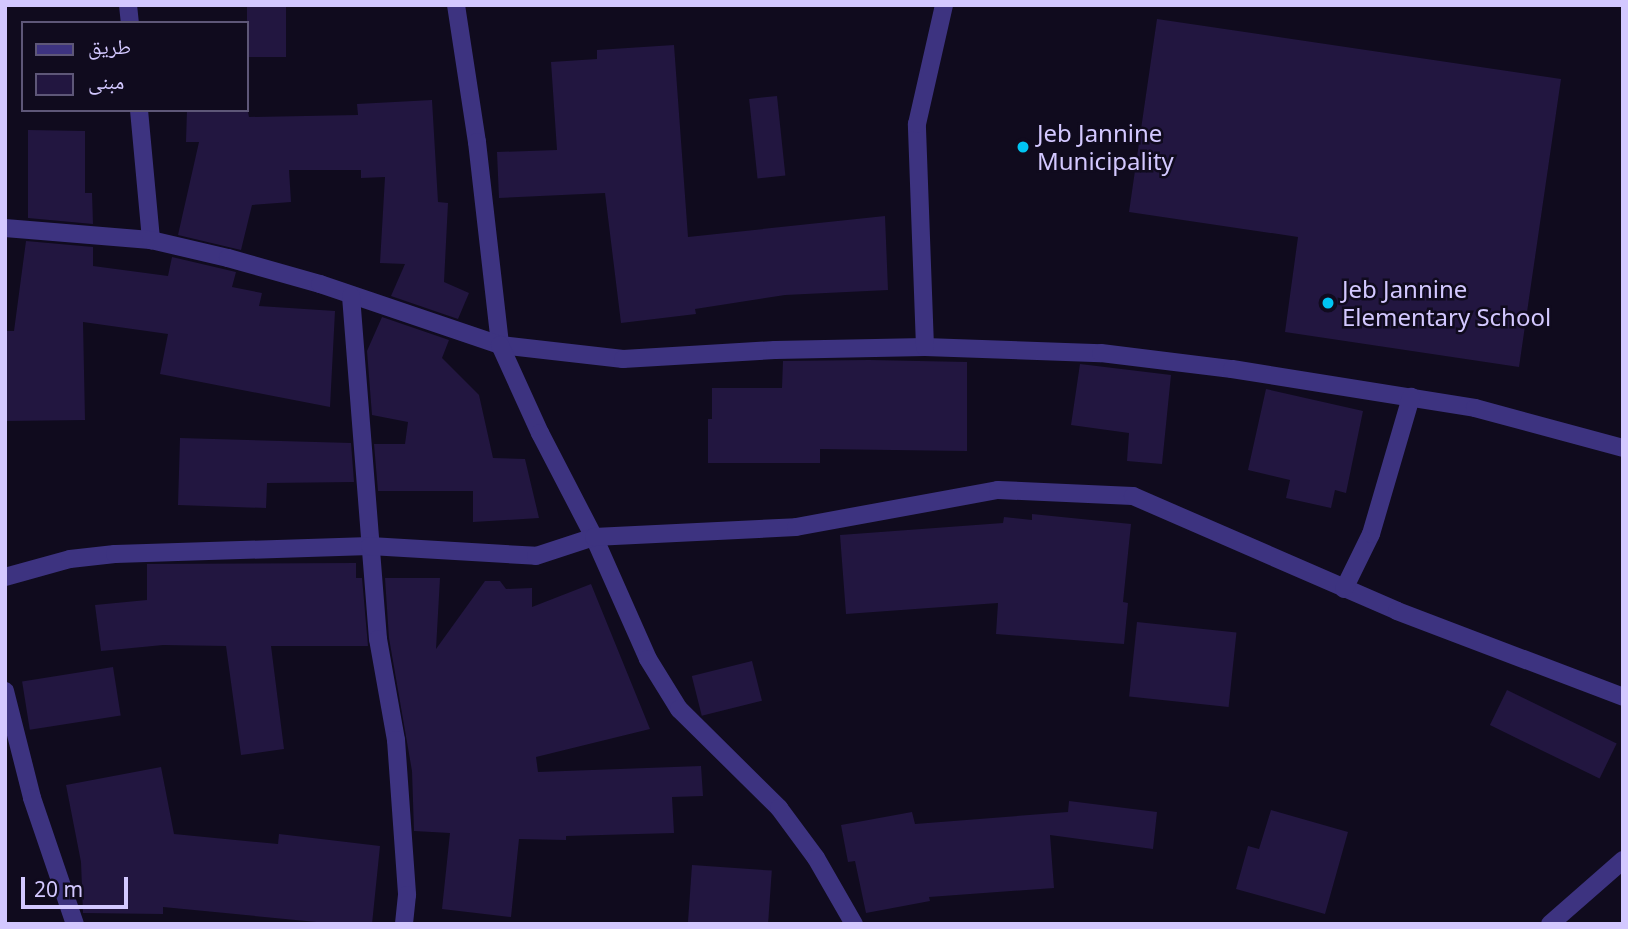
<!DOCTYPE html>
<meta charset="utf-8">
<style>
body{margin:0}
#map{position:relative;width:1628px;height:929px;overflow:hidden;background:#100b1e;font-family:"Noto Sans","Noto Naskh Arabic",sans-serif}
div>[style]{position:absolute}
.building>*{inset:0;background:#221640;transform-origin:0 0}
.minor>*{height:18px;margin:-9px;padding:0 9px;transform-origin:9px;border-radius:9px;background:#3d3380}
.dots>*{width:19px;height:19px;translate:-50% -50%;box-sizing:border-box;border:4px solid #100b1e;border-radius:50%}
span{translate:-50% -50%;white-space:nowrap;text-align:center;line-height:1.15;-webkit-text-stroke:5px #100b1e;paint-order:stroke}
.poi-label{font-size:24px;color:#d3c8ff}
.left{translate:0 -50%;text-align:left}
.frame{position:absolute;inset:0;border:7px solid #d3c8ff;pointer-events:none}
.legend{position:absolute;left:21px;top:21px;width:228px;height:91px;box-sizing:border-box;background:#100b1e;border:2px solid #5e5778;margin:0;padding:9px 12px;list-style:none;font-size:21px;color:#d3c8ff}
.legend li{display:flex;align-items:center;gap:14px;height:35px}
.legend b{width:35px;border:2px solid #5e5778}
.scale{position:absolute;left:21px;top:877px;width:107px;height:32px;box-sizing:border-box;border:4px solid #d3c8ff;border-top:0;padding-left:9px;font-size:21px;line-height:24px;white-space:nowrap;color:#d3c8ff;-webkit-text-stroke:5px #100b1e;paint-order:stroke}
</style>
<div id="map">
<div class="building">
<i style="left:247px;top:5px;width:39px;height:52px"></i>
<i style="clip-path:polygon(1157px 19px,1561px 79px,1519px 367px,1285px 332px,1298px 237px,1129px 212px)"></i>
<i style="clip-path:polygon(674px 45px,688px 237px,885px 216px,888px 290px,785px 295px,695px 309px,696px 314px,621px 323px,605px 193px,499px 198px,497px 152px,557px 150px,551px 62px,597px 59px,597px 50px)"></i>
<i style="left:777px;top:96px;width:80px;height:28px;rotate:84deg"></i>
<i style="clip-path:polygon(432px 100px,438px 202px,448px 203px,444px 282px,469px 293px,458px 319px,391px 296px,405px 264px,380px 263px,385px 177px,361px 178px,361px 170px,289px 170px,291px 202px,252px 205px,241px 250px,178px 235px,199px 142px,186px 142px,187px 110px,248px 112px,249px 117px,358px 115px,357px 104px)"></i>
<i style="clip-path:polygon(28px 130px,85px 131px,85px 193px,92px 193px,93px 224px,28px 218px)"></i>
<i style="clip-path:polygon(26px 241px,93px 247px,93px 266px,168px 276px,172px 257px,236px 272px,232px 287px,262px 293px,259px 306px,335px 311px,330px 407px,160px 374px,168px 334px,83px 322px,85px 420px,5px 421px,5px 331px,14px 331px)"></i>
<i style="clip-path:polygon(382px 317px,449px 340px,442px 358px,479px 395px,493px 458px,525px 459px,539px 518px,473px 522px,473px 491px,378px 491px,374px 444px,405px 444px,408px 422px,372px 415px,367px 351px)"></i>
<i style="clip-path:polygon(869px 360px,967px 362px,967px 451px,820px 449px,820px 463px,708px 463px,708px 419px,712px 419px,712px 388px,782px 388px,783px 361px)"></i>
<i style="clip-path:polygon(1080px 364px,1171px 375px,1162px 464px,1127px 461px,1129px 433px,1071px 425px)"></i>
<i style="clip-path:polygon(1266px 389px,1363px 411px,1346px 493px,1335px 490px,1331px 508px,1286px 498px,1290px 480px,1248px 470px)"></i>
<i style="clip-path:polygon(180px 438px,351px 443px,354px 482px,267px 483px,266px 508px,178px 505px)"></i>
<i style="clip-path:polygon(1032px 514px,1131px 524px,1123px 602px,1128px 603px,1124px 644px,996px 634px,998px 603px,846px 614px,840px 535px,1003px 523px,1004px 517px,1032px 520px)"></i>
<i style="clip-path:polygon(356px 563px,356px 578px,362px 578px,368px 646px,271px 646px,284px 749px,241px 755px,226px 646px,163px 645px,101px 651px,95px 605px,147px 600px,147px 564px)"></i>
<i style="clip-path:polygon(385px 578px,440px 578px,436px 649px,485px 581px,500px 581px,506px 589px,532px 588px,532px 607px,591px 584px,650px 729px,536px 757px,538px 772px,701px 766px,703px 796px,672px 797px,674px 833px,566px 836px,566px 840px,519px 839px,511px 917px,442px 909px,450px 833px,414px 831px,412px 771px,389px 638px)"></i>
<i style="left:1137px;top:622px;width:100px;height:75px;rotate:6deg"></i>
<i style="left:752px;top:661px;width:41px;height:62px;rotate:76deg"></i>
<i style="left:113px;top:667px;width:49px;height:92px;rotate:81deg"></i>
<i style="left:1507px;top:690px;width:122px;height:39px;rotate:26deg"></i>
<i style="clip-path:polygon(161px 767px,174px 834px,278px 844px,279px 834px,380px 846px,372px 924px,337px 924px,163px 907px,163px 914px,83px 913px,81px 862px,66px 785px)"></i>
<i style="clip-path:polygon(1069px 801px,1157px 812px,1153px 849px,1050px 835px,1054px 888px,929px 897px,930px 901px,866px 913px,855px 861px,848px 862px,841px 825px,912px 812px,915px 824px,1068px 812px)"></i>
<i style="clip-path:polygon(1271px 810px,1348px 832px,1325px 914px,1236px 889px,1248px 846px,1259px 849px)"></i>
<i style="left:692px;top:865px;width:80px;height:59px;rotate:4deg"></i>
</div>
<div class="minor">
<i style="left:128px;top:5px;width:18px;rotate:84deg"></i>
<i style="left:456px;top:5px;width:139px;rotate:81.3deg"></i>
<i style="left:477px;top:142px;width:204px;rotate:83.5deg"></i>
<i style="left:500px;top:345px;width:124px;rotate:6.5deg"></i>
<i style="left:623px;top:359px;width:152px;rotate:-3.4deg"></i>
<i style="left:775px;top:350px;width:150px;rotate:-1.1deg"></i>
<i style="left:925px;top:347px;width:176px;rotate:2deg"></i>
<i style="left:1101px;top:353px;width:132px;rotate:7deg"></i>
<i style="left:1232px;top:369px;width:246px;rotate:9.1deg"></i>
<i style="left:1475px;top:408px;width:153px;rotate:15.1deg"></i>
<i style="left:139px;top:110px;width:131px;rotate:84.7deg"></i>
<i style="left:5px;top:228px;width:146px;rotate:4.7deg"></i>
<i style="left:151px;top:240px;width:79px;rotate:13.2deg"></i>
<i style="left:228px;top:258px;width:96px;rotate:15.8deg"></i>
<i style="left:320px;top:284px;width:190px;rotate:18.7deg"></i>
<i style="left:500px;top:345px;width:97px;rotate:65.6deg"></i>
<i style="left:540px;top:433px;width:117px;rotate:62.6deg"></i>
<i style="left:594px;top:537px;width:133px;rotate:66.1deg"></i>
<i style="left:648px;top:659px;width:59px;rotate:58.2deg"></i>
<i style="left:679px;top:709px;width:141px;rotate:44.7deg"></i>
<i style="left:779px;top:808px;width:62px;rotate:53.5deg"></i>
<i style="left:816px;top:858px;width:76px;rotate:60.1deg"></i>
<i style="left:351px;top:296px;width:344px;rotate:85.5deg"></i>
<i style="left:378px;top:639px;width:103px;rotate:79.9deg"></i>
<i style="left:396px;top:740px;width:155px;rotate:85.9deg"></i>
<i style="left:407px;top:895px;width:29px;rotate:96deg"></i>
<i style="left:925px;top:347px;width:223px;rotate:-92.1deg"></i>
<i style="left:917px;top:124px;width:122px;rotate:-77.2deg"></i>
<i style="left:5px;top:577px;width:67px;rotate:-15.5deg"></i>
<i style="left:70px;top:559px;width:45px;rotate:-6.3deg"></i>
<i style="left:115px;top:554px;width:255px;rotate:-1.8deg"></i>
<i style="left:370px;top:546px;width:166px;rotate:3.4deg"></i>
<i style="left:536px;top:556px;width:61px;rotate:-18.1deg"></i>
<i style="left:594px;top:537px;width:202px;rotate:-2.8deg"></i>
<i style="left:796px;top:527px;width:205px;rotate:-10.4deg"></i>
<i style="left:998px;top:490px;width:135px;rotate:2.5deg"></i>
<i style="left:1133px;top:496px;width:288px;rotate:23.5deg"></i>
<i style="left:1397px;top:611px;width:242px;rotate:20.8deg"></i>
<i style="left:1344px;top:589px;width:61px;rotate:-63.9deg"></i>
<i style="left:1371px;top:534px;width:143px;rotate:-73.7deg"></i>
<i style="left:5px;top:691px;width:110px;rotate:75.8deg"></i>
<i style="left:32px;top:798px;width:133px;rotate:71.2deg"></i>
<i style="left:1550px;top:924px;width:97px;rotate:-41.2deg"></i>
</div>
<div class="dots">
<i style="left:1023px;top:147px;background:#00c5f3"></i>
<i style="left:1328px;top:303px;background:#00c5f3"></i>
</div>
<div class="poi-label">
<span class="left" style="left:1037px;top:147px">Jeb Jannine<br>Municipality</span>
<span class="left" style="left:1342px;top:303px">Jeb Jannine<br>Elementary School</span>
</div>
<div class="frame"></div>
<ul class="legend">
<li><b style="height:9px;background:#3d3380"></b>طريق</li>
<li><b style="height:19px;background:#221640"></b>مبنى</li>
</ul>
<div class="scale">20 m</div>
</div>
